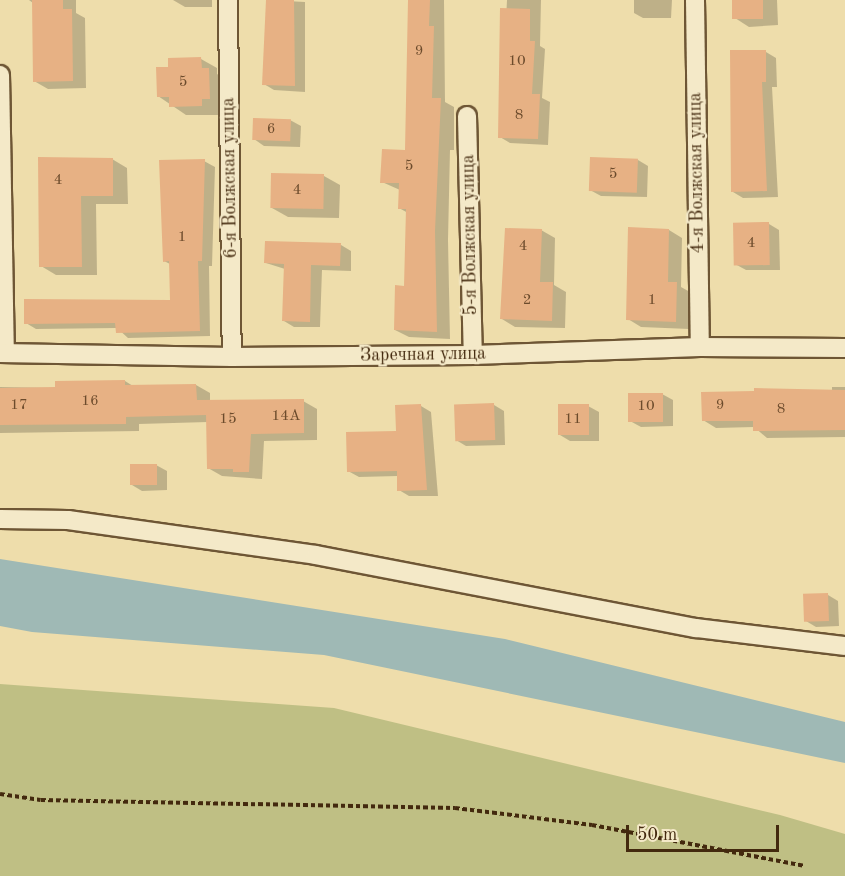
<!DOCTYPE html>
<meta charset="utf-8">
<style>
body{margin:0}
#map{position:relative;width:845px;height:876px;overflow:hidden;background:#eeddab;font-family:"Old Standard TT",serif}
div>[style]{position:absolute}
.green>*{inset:0;background:#bfbf84}
.water>*{inset:0;background:#9fb9b5}
.shadow>*{inset:0;background:#0003}
.building>*{inset:0;background:#e7b184;transform-origin:0 0}
.path>*{height:4px;margin-top:-2px;transform-origin:0;background:repeating-linear-gradient(90deg,#43290e 0 4.5px,transparent 0 7.5px)}
.roads{filter:drop-shadow(2px 0 #6e5635) drop-shadow(-2px 0 #6e5635) drop-shadow(0 2px #6e5635) drop-shadow(0 -2px #6e5635)}
.street>*{height:18px;margin:-9px;padding:0 9px;transform-origin:9px;border-radius:9px;background:#f4e9c8}
span{translate:-50% -50%;white-space:nowrap;text-align:center;line-height:1.15;-webkit-text-stroke:4.5px #f4e9c8;paint-order:stroke}
.number-label{font-size:15px;color:#6c4b2c}
.number-label span{-webkit-text-stroke-width:0}
.street-label{font-size:18px;color:#43290e}
.scale{position:absolute;left:626px;top:825px;width:153px;height:27px;box-sizing:border-box;border:3px solid #43290e;border-top:0;padding-left:8px;font-size:18px;line-height:21px;white-space:nowrap;color:#43290e;-webkit-text-stroke:4px #f4e9c8;paint-order:stroke}
</style>
<div id="map">
<div class="green">
<i style="clip-path:polygon(0 684px,334px 708px,780px 815px,845px 834px,845px 876px,0 876px)"></i>
</div>
<div class="water">
<i style="clip-path:polygon(0 559px,505px 639px,845px 722px,845px 763px,324px 655px,32px 632px,0 626px)"></i>
</div>
<div class="shadow">
<i style="clip-path:polygon(29px 0,76px 0,76px 13px,85px 18px,86px 88px,48px 89px,34px 81px,33px 3px)"></i>
<i style="clip-path:polygon(173px 0,212px 0,212px 7px,185px 7px)"></i>
<i style="clip-path:polygon(268px 0,305px 2px,305px 92px,274px 90px,264px 84px)"></i>
<i style="clip-path:polygon(410px 0,444px 0,445px 102px,454px 107px,454px 150px,450px 150px,448px 240px,450px 339px,409px 337px,395px 330px,405px 287px,408px 213px,399px 208px,400px 190px,382px 182px,406px 151px)"></i>
<i style="clip-path:polygon(507px 0,541px 0,540px 46px,545px 49px,542px 98px,550px 102px,548px 145px,510px 143px,500px 137px)"></i>
<i style="clip-path:polygon(634px 0,672px 0,671px 18px,643px 18px,634px 13px)"></i>
<i style="clip-path:polygon(733px 0,777px 0,778px 25px,749px 27px,735px 18px)"></i>
<i style="clip-path:polygon(766px 52px,776px 58px,777px 87px,772px 87px,778px 197px,743px 198px,733px 192px)"></i>
<i style="clip-path:polygon(201px 59px,217px 68px,217px 74px,225px 79px,225px 107px,218px 107px,218px 115px,186px 115px,158px 96px,170px 68px)"></i>
<i style="clip-path:polygon(290px 120px,301px 126px,300px 147px,264px 146px,254px 139px)"></i>
<i style="clip-path:polygon(39px 159px,112px 159px,127px 168px,128px 204px,96px 204px,97px 275px,56px 275px,41px 266px)"></i>
<i style="clip-path:polygon(638px 160px,648px 166px,647px 197px,601px 196px,590px 190px)"></i>
<i style="clip-path:polygon(204px 161px,215px 167px,212px 266px,209px 266px,210px 336px,128px 338px,117px 328px,36px 329px,26px 323px,171px 302px,170px 264px,164px 261px)"></i>
<i style="clip-path:polygon(324px 176px,340px 185px,339px 218px,288px 217px,272px 208px)"></i>
<i style="clip-path:polygon(769px 224px,779px 230px,780px 270px,746px 270px,735px 264px)"></i>
<i style="clip-path:polygon(541px 230px,555px 238px,554px 285px,566px 292px,565px 328px,515px 327px,502px 319px)"></i>
<i style="clip-path:polygon(669px 230px,682px 238px,681px 287px,690px 292px,689px 329px,641px 327px,628px 319px)"></i>
<i style="clip-path:polygon(341px 245px,351px 251px,351px 271px,322px 270px,320px 327px,294px 327px,284px 321px,285px 269px,266px 263px)"></i>
<i style="clip-path:polygon(125px 381px,133px 386px,196px 385px,210px 393px,210px 401px,303px 401px,317px 409px,317px 440px,264px 441px,262px 479px,222px 476px,208px 468px,208px 422px,139px 424px,139px 431px,0 433px,0 387px,56px 388px)"></i>
<i style="clip-path:polygon(832px 387px,845px 387px,845px 437px,767px 438px,754px 427px,716px 428px,703px 420px,832px 391px)"></i>
<i style="clip-path:polygon(662px 394px,673px 400px,673px 426px,641px 427px,630px 421px)"></i>
<i style="clip-path:polygon(494px 405px,504px 411px,505px 445px,466px 446px,456px 440px)"></i>
<i style="clip-path:polygon(421px 406px,431px 412px,438px 496px,409px 496px,399px 490px,398px 476px,359px 477px,348px 471px,397px 433px)"></i>
<i style="clip-path:polygon(588px 406px,599px 412px,599px 441px,570px 441px,560px 435px)"></i>
<i style="clip-path:polygon(156px 465px,167px 471px,167px 490px,142px 491px,132px 485px)"></i>
<i style="clip-path:polygon(828px 595px,838px 601px,839px 626px,816px 627px,806px 621px)"></i>
</div>
<div class="building">
<i style="clip-path:polygon(32px 0,63px 0,63px 9px,72px 9px,73px 81px,33px 82px)"></i>
<i style="clip-path:polygon(266px 0,294px 0,295px 86px,262px 85px)"></i>
<i style="clip-path:polygon(408px 0,430px 0,429px 26px,434px 26px,432px 98px,441px 98px,435px 231px,437px 332px,394px 330px,395px 285px,404px 286px,406px 209px,398px 209px,399px 183px,380px 183px,382px 149px,405px 150px)"></i>
<i style="left:732px;top:0;width:31px;height:19px"></i>
<i style="clip-path:polygon(500px 8px,530px 9px,530px 41px,535px 41px,532px 94px,540px 94px,538px 139px,498px 138px)"></i>
<i style="clip-path:polygon(730px 50px,766px 50px,766px 82px,762px 82px,767px 191px,731px 192px)"></i>
<i style="clip-path:polygon(201px 57px,202px 68px,209px 68px,210px 99px,202px 99px,202px 106px,169px 107px,169px 97px,157px 97px,156px 67px,168px 67px,168px 58px)"></i>
<i style="left:253px;top:118px;width:38px;height:22px;rotate:2deg"></i>
<i style="clip-path:polygon(38px 157px,113px 158px,113px 196px,81px 196px,82px 267px,39px 267px)"></i>
<i style="left:590px;top:157px;width:48px;height:34px;rotate:2deg"></i>
<i style="clip-path:polygon(205px 159px,202px 261px,198px 261px,200px 331px,116px 333px,115px 323px,24px 324px,24px 299px,170px 300px,169px 261px,163px 262px,159px 160px)"></i>
<i style="left:271px;top:173px;width:53px;height:35px;rotate:1deg"></i>
<i style="left:769px;top:222px;width:43px;height:36px;rotate:89deg"></i>
<i style="clip-path:polygon(628px 227px,669px 229px,668px 282px,677px 282px,676px 322px,626px 320px)"></i>
<i style="clip-path:polygon(505px 228px,542px 229px,540px 282px,553px 282px,552px 321px,500px 319px)"></i>
<i style="clip-path:polygon(265px 241px,341px 243px,340px 266px,311px 265px,310px 322px,282px 321px,284px 264px,264px 263px)"></i>
<i style="clip-path:polygon(125px 380px,125px 385px,196px 384px,197px 400px,304px 399px,304px 433px,251px 434px,249px 472px,233px 472px,233px 469px,207px 469px,206px 415px,126px 417px,126px 424px,0 425px,0 388px,55px 387px,55px 381px)"></i>
<i style="clip-path:polygon(754px 388px,845px 390px,845px 430px,753px 431px,753px 421px,702px 421px,701px 392px,754px 391px)"></i>
<i style="left:628px;top:393px;width:35px;height:29px"></i>
<i style="left:494px;top:403px;width:37px;height:40px;rotate:88deg"></i>
<i style="clip-path:polygon(421px 404px,427px 490px,397px 491px,397px 471px,347px 472px,346px 432px,396px 431px,395px 405px)"></i>
<i style="left:589px;top:404px;width:31px;height:31px;rotate:90deg"></i>
<i style="left:130px;top:464px;width:27px;height:21px"></i>
<i style="left:828px;top:593px;width:28px;height:25px;rotate:88deg"></i>
</div>
<div class="path">
<i style="left:0;top:794px;width:41px;rotate:8.3deg"></i>
<i style="left:41px;top:800px;width:414px;rotate:1.1deg"></i>
<i style="left:455px;top:808px;width:138px;rotate:7.1deg"></i>
<i style="left:592px;top:825px;width:217px;rotate:10.9deg"></i>
</div>
<div class="roads">
<div class="street">
<i style="left:228px;top:0;width:357px;rotate:89.4deg"></i>
<i style="left:695px;top:0;width:347px;rotate:89.2deg"></i>
<i style="left:0;top:75px;width:278px;rotate:89deg"></i>
<i style="left:467px;top:116px;width:239px;rotate:88.6deg"></i>
<i style="left:0;top:353px;width:232px;rotate:1deg"></i>
<i style="left:232px;top:357px;width:241px;rotate:-0.5deg"></i>
<i style="left:473px;top:355px;width:227px;rotate:-2deg"></i>
<i style="left:700px;top:347px;width:145px;rotate:0.4deg"></i>
<i style="left:0;top:519px;width:68px;rotate:0.8deg"></i>
<i style="left:68px;top:520px;width:250px;rotate:8deg"></i>
<i style="left:316px;top:555px;width:387px;rotate:10.9deg"></i>
<i style="left:696px;top:628px;width:150px;rotate:6.9deg"></i>
</div>
</div>
<div class="number-label">
<span style="left:419px;top:52px">9</span>
<span style="left:517px;top:62px">10</span>
<span style="left:183px;top:83px">5</span>
<span style="left:519px;top:116px">8</span>
<span style="left:271px;top:130px">6</span>
<span style="left:409px;top:167px">5</span>
<span style="left:613px;top:175px">5</span>
<span style="left:58px;top:181px">4</span>
<span style="left:297px;top:191px">4</span>
<span style="left:182px;top:238px">1</span>
<span style="left:751px;top:244px">4</span>
<span style="left:523px;top:247px">4</span>
<span style="left:527px;top:301px">2</span>
<span style="left:652px;top:301px">1</span>
<span style="left:90px;top:402px">16</span>
<span style="left:19px;top:406px">17</span>
<span style="left:720px;top:406px">9</span>
<span style="left:646px;top:407px">10</span>
<span style="left:781px;top:410px">8</span>
<span style="left:286px;top:417px">14А</span>
<span style="left:228px;top:420px">15</span>
<span style="left:573px;top:420px">11</span>
</div>
<div class="street-label">
<span style="left:697px;top:173px;rotate:-91deg">4-я Волжская улица</span>
<span style="left:230px;top:178px;rotate:-91deg">6-я Волжская улица</span>
<span style="left:470px;top:235px;rotate:-91deg">5-я Волжская улица</span>
<span style="left:423px;top:355px;rotate:-1deg">Заречная улица</span>
</div>
<div class="scale">50 m</div>
</div>
